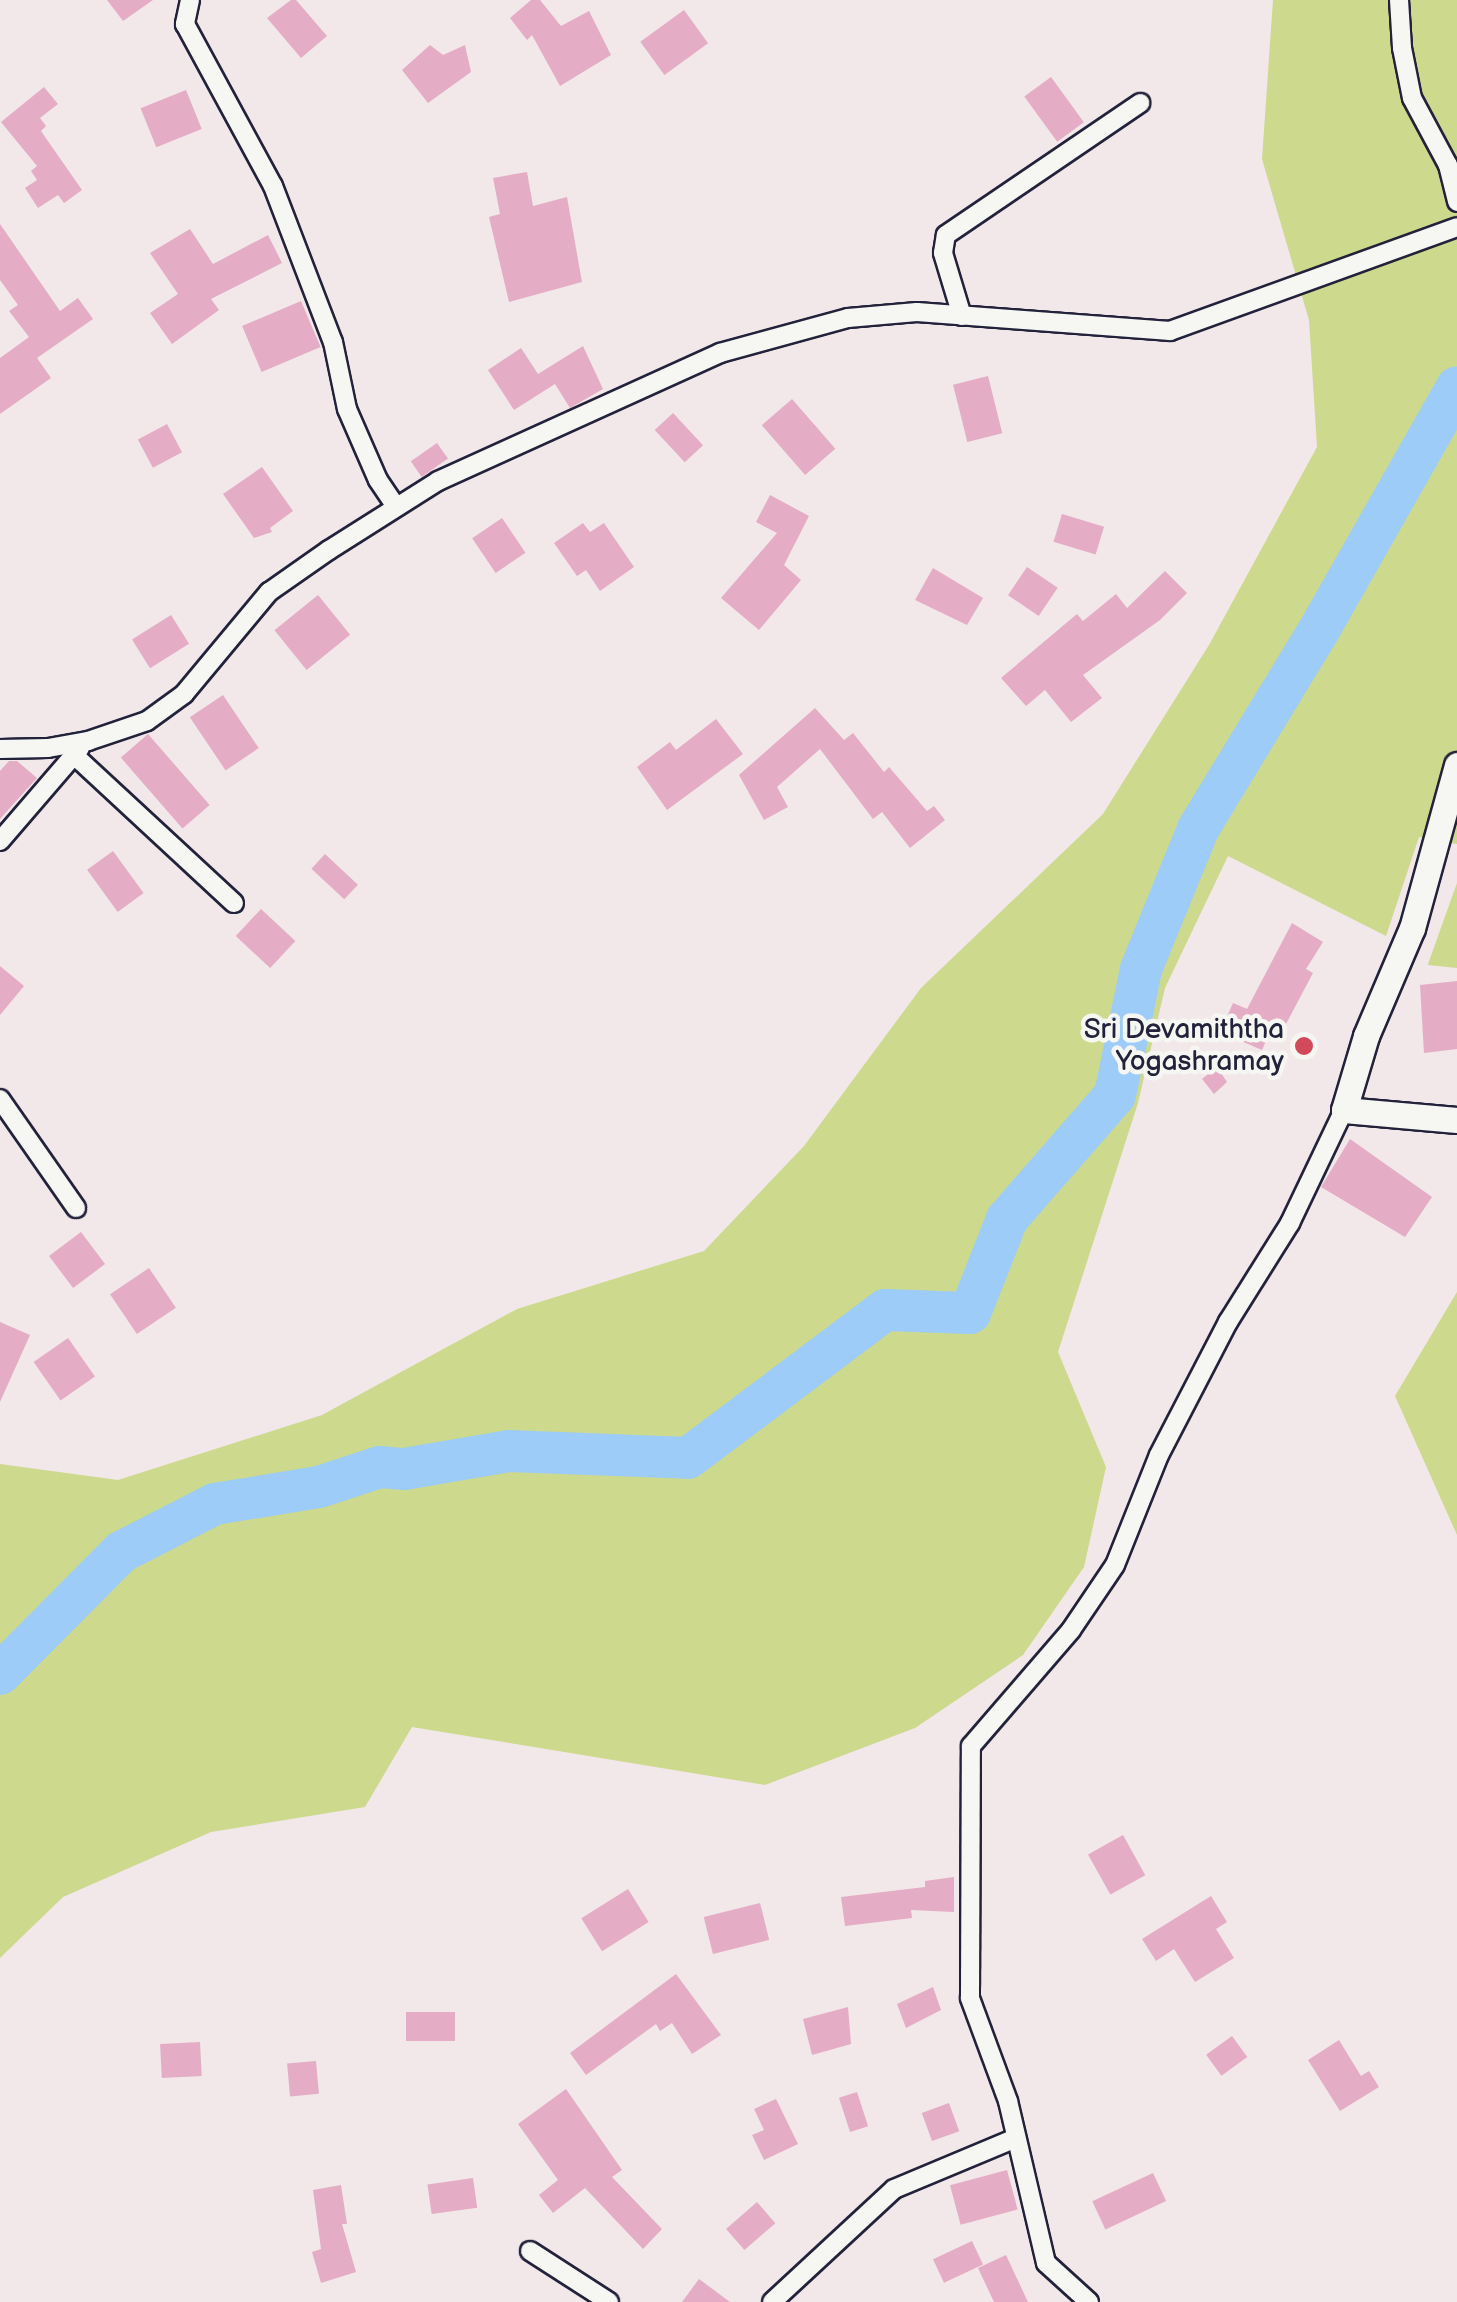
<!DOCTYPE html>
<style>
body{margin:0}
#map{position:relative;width:1457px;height:2302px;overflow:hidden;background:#f2e7e9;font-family:"Balsamiq Sans",sans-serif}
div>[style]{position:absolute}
.green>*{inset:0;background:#cdd98c}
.river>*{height:42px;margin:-21px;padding:0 21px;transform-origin:21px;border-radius:21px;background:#9dccf8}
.building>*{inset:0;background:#e4adc5;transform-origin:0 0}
.roads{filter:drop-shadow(2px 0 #22223b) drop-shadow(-2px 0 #22223b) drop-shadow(0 2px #22223b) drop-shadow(0 -2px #22223b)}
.street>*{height:18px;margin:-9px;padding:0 9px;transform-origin:9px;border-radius:9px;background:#f6f6f2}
.secondary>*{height:25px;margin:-12.5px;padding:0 12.5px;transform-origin:12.5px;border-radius:12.5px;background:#f6f6f2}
.dots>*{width:28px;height:28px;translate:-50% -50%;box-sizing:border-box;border:5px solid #f6f6f2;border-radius:50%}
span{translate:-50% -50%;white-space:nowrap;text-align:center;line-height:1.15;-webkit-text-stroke:9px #f6f6f2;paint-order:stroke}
.poi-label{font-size:28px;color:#22223b}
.right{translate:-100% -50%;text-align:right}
</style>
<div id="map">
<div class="green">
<i style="clip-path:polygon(1273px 0,1457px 0,1457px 844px,1419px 837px,1386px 936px,1228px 856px,1165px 988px,1138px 1103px,1058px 1352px,1106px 1467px,1084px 1567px,1023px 1655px,915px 1728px,765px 1785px,412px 1727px,365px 1807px,211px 1832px,63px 1897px,0 1958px,0 1464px,118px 1480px,322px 1415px,517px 1309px,704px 1251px,804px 1146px,921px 988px,1103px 814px,1209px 645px,1317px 447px,1309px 320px,1262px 159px)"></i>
<i style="clip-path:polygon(1457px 883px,1457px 968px,1428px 965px,1428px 964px)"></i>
<i style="clip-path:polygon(1457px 1292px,1457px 1535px,1395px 1396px)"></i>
</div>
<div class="river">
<i style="left:0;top:1674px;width:172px;rotate:-45.2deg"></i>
<i style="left:121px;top:1552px;width:106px;rotate:-27.1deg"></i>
<i style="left:215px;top:1504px;width:105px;rotate:-9.3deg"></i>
<i style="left:319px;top:1487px;width:64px;rotate:-18.2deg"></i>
<i style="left:380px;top:1467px;width:24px;rotate:5deg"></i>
<i style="left:404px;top:1469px;width:107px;rotate:-9.7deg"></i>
<i style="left:509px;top:1451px;width:179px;rotate:2.2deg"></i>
<i style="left:688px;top:1458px;width:246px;rotate:-36.9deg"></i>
<i style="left:885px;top:1310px;width:85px;rotate:2deg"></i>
<i style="left:970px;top:1313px;width:101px;rotate:-68.5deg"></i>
<i style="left:1007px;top:1219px;width:164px;rotate:-48.9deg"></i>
<i style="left:1115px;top:1095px;width:129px;rotate:-78.3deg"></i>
<i style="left:1141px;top:969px;width:151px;rotate:-67.8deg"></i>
<i style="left:1198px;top:829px;width:233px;rotate:-58.7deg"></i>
<i style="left:1319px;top:630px;width:279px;rotate:-60.4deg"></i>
</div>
<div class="building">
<i style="clip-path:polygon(107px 0,153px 0,123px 21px)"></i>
<i style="clip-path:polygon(291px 0,296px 0,327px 36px,301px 58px,267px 18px)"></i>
<i style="clip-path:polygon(531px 0,540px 0,561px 26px,589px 11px,611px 55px,560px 86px,532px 35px,527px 40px,510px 18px)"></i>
<i style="left:684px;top:10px;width:41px;height:54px;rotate:54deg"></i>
<i style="clip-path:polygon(430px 45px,443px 55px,465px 45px,471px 72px,428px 103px,402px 70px)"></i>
<i style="left:1051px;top:77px;width:56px;height:33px;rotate:54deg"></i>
<i style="clip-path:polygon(44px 87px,58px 104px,40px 118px,46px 126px,41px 131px,82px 190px,64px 203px,58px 195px,38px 208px,25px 188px,37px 180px,31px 171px,37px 166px,1px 122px)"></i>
<i style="left:186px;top:90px;width:42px;height:49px;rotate:68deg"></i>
<i style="clip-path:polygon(527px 172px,533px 206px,567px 197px,582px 282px,509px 302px,489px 217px,500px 214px,493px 178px)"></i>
<i style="clip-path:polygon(0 224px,60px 311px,78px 298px,93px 319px,37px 358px,51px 378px,0 414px,0 358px,29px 337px,9px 311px,18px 305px,0 280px)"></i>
<i style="clip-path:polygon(190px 229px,213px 264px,268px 235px,282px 263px,211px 299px,219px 310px,172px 344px,150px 313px,178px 294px,150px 253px)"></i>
<i style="left:301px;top:301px;width:50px;height:64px;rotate:67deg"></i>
<i style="clip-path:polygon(583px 346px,603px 389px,570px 408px,555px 384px,514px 410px,488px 370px,521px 348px,538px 374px)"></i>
<i style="left:988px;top:376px;width:59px;height:36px;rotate:76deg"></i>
<i style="left:792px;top:399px;width:66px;height:40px;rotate:49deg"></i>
<i style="left:673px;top:413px;width:44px;height:25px;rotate:47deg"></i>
<i style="left:167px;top:424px;width:32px;height:33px;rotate:62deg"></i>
<i style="left:437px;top:443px;width:19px;height:32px;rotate:55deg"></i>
<i style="clip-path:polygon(262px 467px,293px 511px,270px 528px,272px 532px,254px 538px,223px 494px)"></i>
<i style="clip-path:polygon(770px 495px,809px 516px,784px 565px,801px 580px,759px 630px,721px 598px,777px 533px,756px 522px)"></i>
<i style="left:1062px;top:514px;width:44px;height:29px;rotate:17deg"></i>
<i style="left:502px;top:518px;width:42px;height:36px;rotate:56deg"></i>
<i style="clip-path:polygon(583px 523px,590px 532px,604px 523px,634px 567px,600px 591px,586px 570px,577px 576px,554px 543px)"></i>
<i style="left:1027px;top:567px;width:37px;height:34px;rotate:34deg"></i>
<i style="clip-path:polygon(933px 568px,983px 598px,967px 625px,915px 600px)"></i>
<i style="clip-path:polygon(1165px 571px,1187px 593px,1160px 620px,1083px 675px,1102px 698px,1071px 722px,1045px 690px,1026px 706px,1001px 678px,1077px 614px,1083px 621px,1116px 594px,1127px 608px)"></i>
<i style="left:318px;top:595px;width:51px;height:56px;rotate:51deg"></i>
<i style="left:171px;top:615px;width:34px;height:46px;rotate:58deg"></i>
<i style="left:223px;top:695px;width:64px;height:40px;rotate:56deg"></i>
<i style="clip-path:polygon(815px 708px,844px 740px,853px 733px,884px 772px,889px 767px,927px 811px,934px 806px,945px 820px,910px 848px,882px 812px,873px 819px,820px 749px,777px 787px,788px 807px,764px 820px,739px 775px)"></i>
<i style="clip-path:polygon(716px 719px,743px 754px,667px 810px,637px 767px,670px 742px,676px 750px)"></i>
<i style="left:148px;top:734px;width:94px;height:36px;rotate:49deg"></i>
<i style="clip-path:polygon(9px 761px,17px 761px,37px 778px,0 819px,0 771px)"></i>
<i style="left:113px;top:851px;width:52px;height:32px;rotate:54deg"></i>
<i style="left:325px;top:854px;width:45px;height:20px;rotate:43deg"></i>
<i style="left:261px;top:909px;width:47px;height:37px;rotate:43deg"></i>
<i style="clip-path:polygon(1292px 923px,1323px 942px,1306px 969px,1313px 973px,1286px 1024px,1276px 1018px,1262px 1050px,1220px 1032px,1233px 1003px,1247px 1009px)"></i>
<i style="clip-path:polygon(0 966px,24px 986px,0 1015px)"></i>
<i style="clip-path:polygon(1457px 981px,1457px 1049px,1424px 1053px,1420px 985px)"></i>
<i style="clip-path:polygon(1217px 1067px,1227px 1082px,1214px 1094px,1202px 1079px)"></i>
<i style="clip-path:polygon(1350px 1139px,1432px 1197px,1405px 1237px,1321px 1187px)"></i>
<i style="left:81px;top:1232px;width:40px;height:40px;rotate:53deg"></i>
<i style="left:149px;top:1268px;width:48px;height:47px;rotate:56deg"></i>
<i style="clip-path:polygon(0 1322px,30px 1335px,0 1402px)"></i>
<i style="left:68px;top:1338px;width:47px;height:42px;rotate:55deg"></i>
<i style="left:1123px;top:1835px;width:46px;height:40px;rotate:61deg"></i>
<i style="clip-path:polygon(954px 1877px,954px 1912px,911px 1910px,912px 1918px,845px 1926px,841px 1897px,925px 1887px,925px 1881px)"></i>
<i style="left:628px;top:1889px;width:39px;height:55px;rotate:58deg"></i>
<i style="clip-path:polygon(1211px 1896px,1227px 1922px,1216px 1929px,1234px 1958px,1195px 1982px,1174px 1949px,1156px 1961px,1142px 1939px)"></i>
<i style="left:760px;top:1903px;width:38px;height:58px;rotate:76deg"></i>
<i style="clip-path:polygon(676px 1974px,721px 2035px,692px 2054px,672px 2023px,660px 2031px,656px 2024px,586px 2075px,570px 2053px)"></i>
<i style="clip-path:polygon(933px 1987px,941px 2010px,906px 2028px,897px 2004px)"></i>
<i style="clip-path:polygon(848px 2007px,851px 2044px,812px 2055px,803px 2019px)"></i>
<i style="left:406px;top:2012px;width:49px;height:29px"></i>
<i style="left:1232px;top:2036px;width:26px;height:32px;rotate:54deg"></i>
<i style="clip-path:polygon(1339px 2040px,1361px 2076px,1369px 2071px,1379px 2087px,1340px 2111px,1308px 2060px)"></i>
<i style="left:200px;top:2042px;width:34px;height:40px;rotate:87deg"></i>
<i style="left:316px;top:2061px;width:33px;height:29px;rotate:85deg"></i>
<i style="clip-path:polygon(566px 2089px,622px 2170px,612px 2177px,662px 2229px,643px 2249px,585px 2188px,553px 2213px,539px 2195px,558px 2180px,518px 2124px)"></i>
<i style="left:857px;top:2092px;width:36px;height:19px;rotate:72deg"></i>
<i style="clip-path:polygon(776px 2099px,798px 2144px,764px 2160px,752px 2135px,764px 2130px,754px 2109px)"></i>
<i style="left:949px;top:2103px;width:30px;height:29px;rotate:70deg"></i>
<i style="left:1007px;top:2170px;width:41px;height:59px;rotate:75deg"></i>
<i style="left:1153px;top:2173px;width:31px;height:67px;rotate:65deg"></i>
<i style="left:473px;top:2178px;width:30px;height:46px;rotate:82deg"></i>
<i style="clip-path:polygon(341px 2185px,347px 2224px,342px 2224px,356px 2272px,321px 2283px,312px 2252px,321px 2249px,313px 2190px)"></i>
<i style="left:757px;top:2202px;width:28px;height:41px;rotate:49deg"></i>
<i style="left:972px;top:2241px;width:26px;height:43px;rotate:65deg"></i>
<i style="clip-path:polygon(1006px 2255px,1028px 2302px,994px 2302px,978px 2268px)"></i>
<i style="clip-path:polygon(699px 2279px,730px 2302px,682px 2302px)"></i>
</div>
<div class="roads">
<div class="street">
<i style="left:190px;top:0;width:25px;rotate:102deg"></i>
<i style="left:185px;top:24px;width:184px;rotate:61.5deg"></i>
<i style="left:273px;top:186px;width:167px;rotate:69deg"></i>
<i style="left:333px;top:342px;width:68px;rotate:78.2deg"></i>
<i style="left:347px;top:409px;width:77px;rotate:66.4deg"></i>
<i style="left:378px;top:480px;width:32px;rotate:56deg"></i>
<i style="left:1399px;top:0;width:48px;rotate:86.4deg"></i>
<i style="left:1402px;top:48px;width:51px;rotate:78.7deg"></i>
<i style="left:1412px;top:98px;width:76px;rotate:61.8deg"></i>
<i style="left:1448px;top:165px;width:38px;rotate:76deg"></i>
<i style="left:962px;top:316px;width:66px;rotate:-106.8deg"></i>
<i style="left:943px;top:253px;width:18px;rotate:-81deg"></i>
<i style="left:946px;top:235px;width:235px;rotate:-34.2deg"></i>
<i style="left:0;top:749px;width:48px;rotate:-1.2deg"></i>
<i style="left:48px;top:748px;width:41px;rotate:-9.9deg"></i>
<i style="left:88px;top:741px;width:62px;rotate:-18.7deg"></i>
<i style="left:147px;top:721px;width:46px;rotate:-36.1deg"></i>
<i style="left:184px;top:694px;width:133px;rotate:-50.2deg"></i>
<i style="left:269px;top:592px;width:73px;rotate:-35deg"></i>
<i style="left:329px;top:550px;width:129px;rotate:-32.3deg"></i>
<i style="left:438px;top:481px;width:310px;rotate:-24.4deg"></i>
<i style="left:720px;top:353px;width:133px;rotate:-15.3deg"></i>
<i style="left:848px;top:318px;width:69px;rotate:-5deg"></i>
<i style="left:917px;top:312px;width:254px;rotate:4.3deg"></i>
<i style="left:1170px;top:331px;width:305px;rotate:-19.9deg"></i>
<i style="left:74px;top:755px;width:218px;rotate:42.8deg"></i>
<i style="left:0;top:841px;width:123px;rotate:-49.3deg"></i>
<i style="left:0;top:1099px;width:133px;rotate:55.1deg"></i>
<i style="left:530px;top:2251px;width:94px;rotate:32.8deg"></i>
<i style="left:772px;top:2302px;width:166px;rotate:-42.8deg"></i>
<i style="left:894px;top:2189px;width:132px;rotate:-22.7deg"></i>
<i style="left:1089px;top:2302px;width:58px;rotate:-137.8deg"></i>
<i style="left:1046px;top:2263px;width:166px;rotate:-103.2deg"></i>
<i style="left:1008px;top:2101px;width:110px;rotate:-110.3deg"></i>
<i style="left:970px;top:1998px;width:252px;rotate:-89.8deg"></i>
<i style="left:971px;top:1746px;width:153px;rotate:-49.2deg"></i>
<i style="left:1071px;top:1630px;width:78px;rotate:-55.9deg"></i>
<i style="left:1115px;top:1565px;width:118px;rotate:-68.2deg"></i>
<i style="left:1159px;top:1455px;width:150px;rotate:-62.6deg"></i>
<i style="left:1228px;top:1322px;width:117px;rotate:-57.9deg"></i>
<i style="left:1290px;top:1223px;width:125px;rotate:-64.5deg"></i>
</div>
<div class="secondary">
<i style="left:1457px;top:765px;width:169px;rotate:105.4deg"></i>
<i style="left:1412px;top:928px;width:117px;rotate:113.1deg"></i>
<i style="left:1366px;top:1036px;width:77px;rotate:106.6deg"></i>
<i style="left:1344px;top:1110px;width:113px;rotate:5.1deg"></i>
</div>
</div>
<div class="dots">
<i style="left:1304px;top:1046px;background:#d1495b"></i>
</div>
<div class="poi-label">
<span class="right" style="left:1284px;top:1046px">Sri Devamiththa<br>Yogashramay</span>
</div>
</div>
